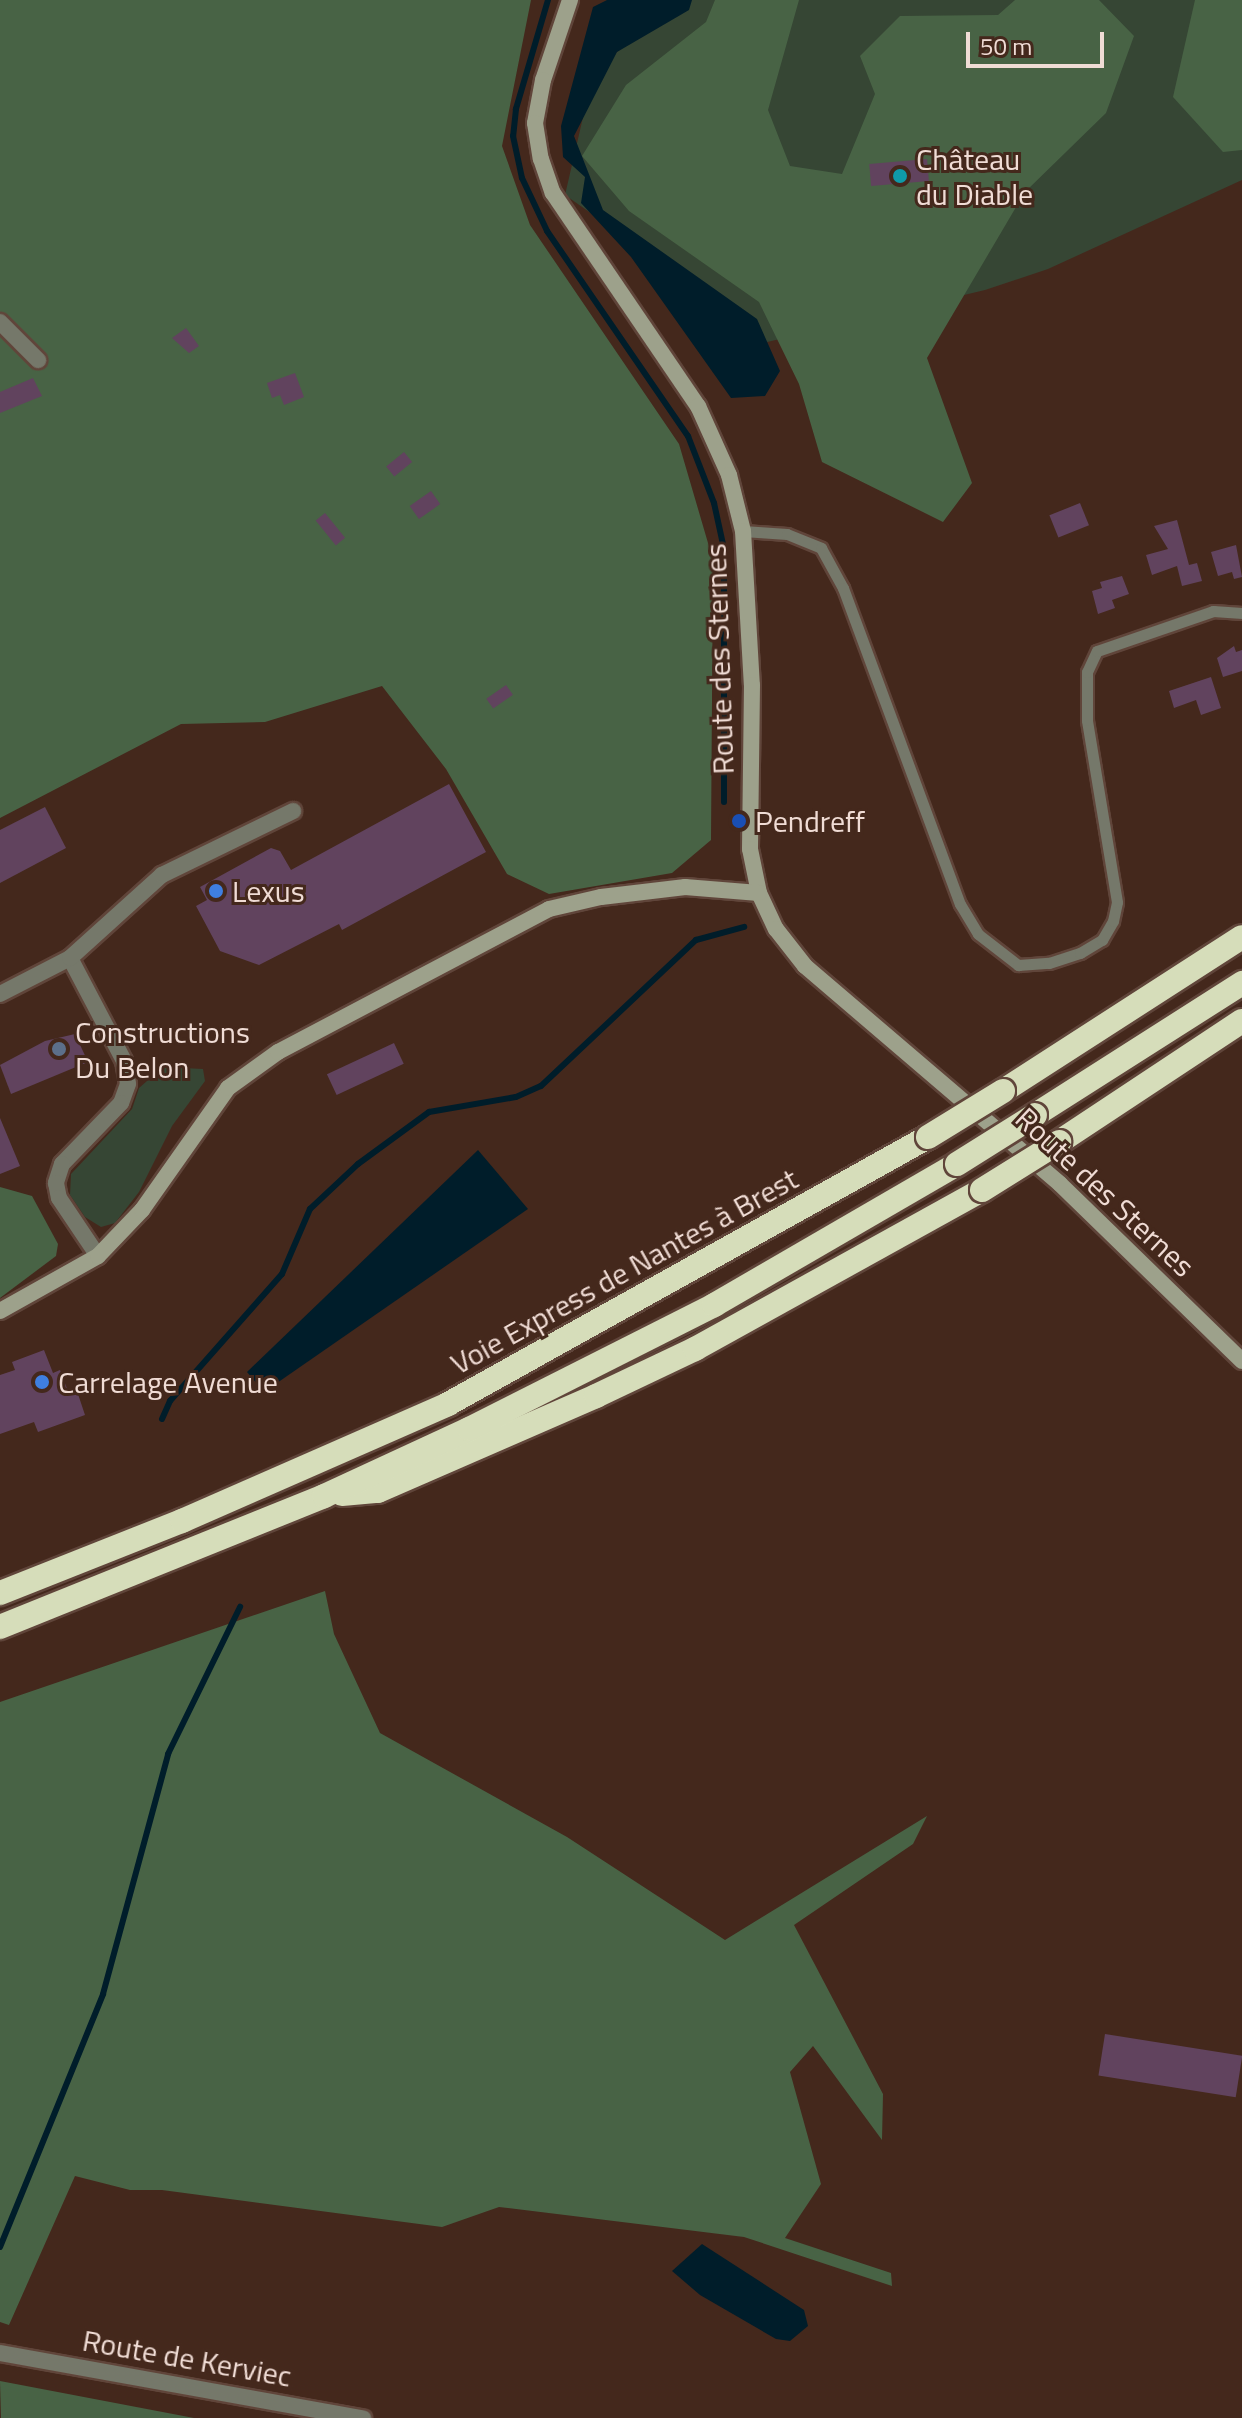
<!DOCTYPE html>
<meta charset="utf-8">
<style>
body{margin:0}
#map{position:relative;width:1242px;height:2418px;overflow:hidden;background:#44281c;font-family:"Titillium Web",sans-serif}
div>[style]{position:absolute}
.green>*{inset:0;background:#364634}
.forest>*{inset:0;background:#486345}
.water>*{inset:0;background:#001d2a}
.stream>*{height:6px;margin:-3px;padding:0 3px;transform-origin:3px;border-radius:3px;background:#001d2a}
.building>*{inset:0;background:#61435e;transform-origin:0 0}
.roads{filter:drop-shadow(2px 0 #60453a) drop-shadow(-2px 0 #60453a) drop-shadow(0 2px #60453a) drop-shadow(0 -2px #60453a)}
.lane>*{height:11px;margin:-5.5px;padding:0 5.5px;transform-origin:5.5px;border-radius:5.5px;background:#75786a}
.street>*{height:16px;margin:-8px;padding:0 8px;transform-origin:8px;border-radius:8px;background:#75786a}
.secondary>*{height:16px;margin:-8px;padding:0 8px;transform-origin:8px;border-radius:8px;background:#9da18b}
.highway>*{height:24px;margin:-12px;padding:0 12px;transform-origin:12px;border-radius:12px;background:#d6ddba}
.bridges{filter:drop-shadow(2px 0 #60453a) drop-shadow(-2px 0 #60453a) drop-shadow(0 2px #60453a) drop-shadow(0 -2px #60453a)}
.highway-bridge>*{height:24px;margin:-12px;padding:0 12px;transform-origin:12px;border-radius:12px;background:#d6ddba}
.dots>*{width:22px;height:22px;translate:-50% -50%;box-sizing:border-box;border:4px solid #44281c;border-radius:50%}
span{translate:-50% -50%;white-space:nowrap;text-align:center;line-height:1.15;-webkit-text-stroke:6px #44281c;paint-order:stroke}
.poi-label{font-size:30px;color:#f0dcd5}
.left{translate:0 -50%;text-align:left}
.street-label{font-size:30px;color:#f0dcd5}
.scale{position:absolute;left:966px;top:32px;width:138px;height:36px;box-sizing:border-box;border:4px solid #f0dcd5;border-top:0;padding-left:10px;font-size:24px;line-height:28px;white-space:nowrap;color:#f0dcd5;-webkit-text-stroke:6px #44281c;paint-order:stroke}
</style>
<div id="map">
<div class="green">
<i style="clip-path:polygon(679px 0,1242px 0,1242px 180px,1048px 269px,985px 290px,755px 345px,715px 300px,565px 195px,590px 87px,617px 52px)"></i>
<i style="clip-path:polygon(163px 1067px,203px 1069px,205px 1081px,172px 1126px,139px 1192px,115px 1223px,101px 1227px,85px 1217px,70px 1195px,71px 1174px,132px 1109px,139px 1088px)"></i>
</div>
<div class="forest">
<i style="clip-path:polygon(0 0,531px 0,502px 146px,530px 225px,679px 444px,713px 560px,711px 840px,672px 873px,549px 894px,507px 874px,446px 769px,382px 686px,265px 722px,181px 724px,0 818px)"></i>
<i style="clip-path:polygon(715px 0,799px 0,768px 110px,790px 166px,842px 174px,875px 94px,860px 56px,900px 16px,998px 15px,1015px 0,1099px 0,1134px 36px,1106px 113px,1025px 192px,927px 358px,972px 483px,943px 522px,822px 462px,799px 384px,759px 302px,629px 211px,582px 156px,626px 85px,706px 22px)"></i>
<i style="clip-path:polygon(1195px 0,1242px 0,1242px 150px,1223px 152px,1173px 97px)"></i>
<i style="clip-path:polygon(0 1187px,32px 1196px,58px 1244px,56px 1256px,0 1298px)"></i>
<i style="clip-path:polygon(325px 1591px,334px 1634px,380px 1733px,567px 1837px,725px 1940px,927px 1816px,913px 1844px,794px 1925px,883px 2094px,882px 2140px,813px 2046px,790px 2072px,821px 2184px,785px 2238px,891px 2273px,892px 2286px,744px 2237px,499px 2207px,442px 2227px,162px 2190px,130px 2190px,75px 2176px,9px 2325px,0 2322px,0 1702px)"></i>
<i style="clip-path:polygon(0 2381px,194px 2418px,1px 2418px)"></i>
</div>
<div class="water">
<i style="clip-path:polygon(607px 0,692px 0,689px 10px,617px 52px,574px 136px,603px 210px,757px 319px,780px 371px,765px 396px,731px 398px,631px 257px,581px 203px,585px 177px,563px 157px,561px 126px,593px 7px)"></i>
<i style="clip-path:polygon(478px 1150px,528px 1209px,264px 1392px,247px 1372px)"></i>
<i style="clip-path:polygon(702px 2244px,804px 2310px,808px 2326px,790px 2341px,776px 2339px,700px 2295px,672px 2271px)"></i>
</div>
<div class="stream">
<i style="left:548px;top:0;width:114px;rotate:106.4deg"></i>
<i style="left:516px;top:109px;width:27px;rotate:96deg"></i>
<i style="left:513px;top:136px;width:43px;rotate:77.9deg"></i>
<i style="left:522px;top:178px;width:59px;rotate:64.7deg"></i>
<i style="left:547px;top:231px;width:249px;rotate:55.5deg"></i>
<i style="left:688px;top:436px;width:72px;rotate:68.8deg"></i>
<i style="left:714px;top:503px;width:47px;rotate:77.7deg"></i>
<i style="left:724px;top:549px;width:253px;rotate:90deg"></i>
<i style="left:162px;top:1419px;width:20px;rotate:-66deg"></i>
<i style="left:170px;top:1401px;width:169px;rotate:-48.6deg"></i>
<i style="left:282px;top:1274px;width:71px;rotate:-66.7deg"></i>
<i style="left:310px;top:1209px;width:66px;rotate:-43.2deg"></i>
<i style="left:358px;top:1164px;width:88px;rotate:-36.2deg"></i>
<i style="left:429px;top:1112px;width:88px;rotate:-9.8deg"></i>
<i style="left:516px;top:1097px;width:27px;rotate:-24deg"></i>
<i style="left:541px;top:1086px;width:213px;rotate:-43.3deg"></i>
<i style="left:696px;top:940px;width:50px;rotate:-15.2deg"></i>
<i style="left:0;top:2247px;width:273px;rotate:-67.8deg"></i>
<i style="left:103px;top:1994px;width:249px;rotate:-74.8deg"></i>
<i style="left:168px;top:1754px;width:164px;rotate:-63.9deg"></i>
</div>
<div class="building">
<i style="left:927px;top:159px;width:22px;height:58px;rotate:85deg"></i>
<i style="clip-path:polygon(186px 328px,199px 346px,189px 353px,172px 338px)"></i>
<i style="clip-path:polygon(295px 373px,304px 397px,284px 405px,280px 395px,272px 398px,267px 383px)"></i>
<i style="clip-path:polygon(33px 378px,42px 396px,0 413px,0 392px)"></i>
<i style="left:404px;top:452px;width:13px;height:23px;rotate:51deg"></i>
<i style="left:431px;top:491px;width:16px;height:26px;rotate:55deg"></i>
<i style="left:1080px;top:503px;width:24px;height:33px;rotate:68deg"></i>
<i style="left:325px;top:513px;width:32px;height:12px;rotate:51deg"></i>
<i style="clip-path:polygon(1177px 520px,1189px 565px,1197px 563px,1202px 581px,1182px 586px,1177px 566px,1152px 575px,1146px 555px,1168px 549px,1154px 526px)"></i>
<i style="clip-path:polygon(1236px 545px,1242px 577px,1234px 579px,1232px 572px,1218px 576px,1211px 552px)"></i>
<i style="clip-path:polygon(1122px 576px,1129px 594px,1112px 600px,1115px 608px,1098px 614px,1092px 591px,1102px 588px,1100px 582px)"></i>
<i style="clip-path:polygon(1234px 646px,1236px 652px,1242px 650px,1242px 671px,1223px 677px,1217px 658px)"></i>
<i style="clip-path:polygon(1211px 677px,1221px 708px,1201px 715px,1196px 700px,1174px 708px,1169px 691px)"></i>
<i style="left:506px;top:685px;width:12px;height:24px;rotate:55deg"></i>
<i style="clip-path:polygon(449px 784px,486px 852px,342px 930px,339px 924px,259px 965px,220px 951px,196px 906px,207px 900px,200px 887px,271px 848px,280px 851px,291px 870px)"></i>
<i style="clip-path:polygon(45px 807px,66px 848px,0 883px,0 830px)"></i>
<i style="clip-path:polygon(75px 1034px,88px 1062px,11px 1094px,0 1065px,45px 1041px)"></i>
<i style="left:394px;top:1043px;width:23px;height:74px;rotate:65deg"></i>
<i style="clip-path:polygon(0 1118px,20px 1166px,0 1174px)"></i>
<i style="clip-path:polygon(44px 1350px,53px 1373px,60px 1370px,69px 1394px,77px 1391px,85px 1415px,38px 1432px,34px 1422px,0 1434px,0 1375px,15px 1370px,12px 1362px)"></i>
<i style="left:1105px;top:2034px;width:139px;height:42px;rotate:9deg"></i>
</div>
<div class="roads">
<div class="lane">
<i style="left:743px;top:531px;width:44px;rotate:3.9deg"></i>
<i style="left:787px;top:534px;width:37px;rotate:22deg"></i>
<i style="left:821px;top:548px;width:46px;rotate:61.2deg"></i>
<i style="left:843px;top:588px;width:337px;rotate:69.7deg"></i>
<i style="left:960px;top:904px;width:35px;rotate:59deg"></i>
<i style="left:978px;top:934px;width:51px;rotate:37.8deg"></i>
<i style="left:1018px;top:965px;width:31px;rotate:-4deg"></i>
<i style="left:1049px;top:963px;width:33px;rotate:-18deg"></i>
<i style="left:1080px;top:953px;width:26px;rotate:-31deg"></i>
<i style="left:1102px;top:940px;width:22px;rotate:-60deg"></i>
<i style="left:1113px;top:921px;width:19px;rotate:-78deg"></i>
<i style="left:1117px;top:902px;width:184px;rotate:-99.4deg"></i>
<i style="left:1087px;top:720px;width:48px;rotate:-90deg"></i>
<i style="left:1087px;top:672px;width:23px;rotate:-65deg"></i>
<i style="left:1097px;top:651px;width:123px;rotate:-19deg"></i>
<i style="left:1213px;top:611px;width:29px;rotate:4deg"></i>
</div>
<div class="street">
<i style="left:0;top:322px;width:54px;rotate:45deg"></i>
<i style="left:70px;top:958px;width:116px;rotate:62.3deg"></i>
<i style="left:124px;top:1061px;width:23px;rotate:80deg"></i>
<i style="left:128px;top:1084px;width:20px;rotate:110deg"></i>
<i style="left:121px;top:1103px;width:85px;rotate:134deg"></i>
<i style="left:62px;top:1164px;width:20px;rotate:108deg"></i>
<i style="left:56px;top:1183px;width:15px;rotate:79deg"></i>
<i style="left:59px;top:1198px;width:70px;rotate:56.1deg"></i>
<i style="left:0;top:994px;width:79px;rotate:-27.2deg"></i>
<i style="left:70px;top:958px;width:124px;rotate:-42.1deg"></i>
<i style="left:162px;top:875px;width:146px;rotate:-26deg"></i>
<i style="left:0;top:2353px;width:369px;rotate:10.2deg"></i>
</div>
<div class="secondary">
<i style="left:570px;top:0;width:84px;rotate:108.6deg"></i>
<i style="left:543px;top:80px;width:44px;rotate:100.5deg"></i>
<i style="left:535px;top:123px;width:36px;rotate:81deg"></i>
<i style="left:541px;top:159px;width:36px;rotate:71deg"></i>
<i style="left:553px;top:193px;width:258px;rotate:55.8deg"></i>
<i style="left:698px;top:406px;width:76px;rotate:65.8deg"></i>
<i style="left:729px;top:475px;width:58px;rotate:76deg"></i>
<i style="left:743px;top:531px;width:154px;rotate:86.7deg"></i>
<i style="left:752px;top:685px;width:164px;rotate:90.7deg"></i>
<i style="left:750px;top:849px;width:45px;rotate:78.4deg"></i>
<i style="left:759px;top:893px;width:40px;rotate:65deg"></i>
<i style="left:776px;top:929px;width:47px;rotate:51.9deg"></i>
<i style="left:805px;top:966px;width:335px;rotate:40.5deg"></i>
<i style="left:1060px;top:1184px;width:254px;rotate:44.2deg"></i>
<i style="left:0;top:1311px;width:112px;rotate:-29.3deg"></i>
<i style="left:98px;top:1256px;width:64px;rotate:-46.3deg"></i>
<i style="left:142px;top:1210px;width:149px;rotate:-54.8deg"></i>
<i style="left:228px;top:1088px;width:62px;rotate:-35.8deg"></i>
<i style="left:278px;top:1052px;width:306px;rotate:-27.8deg"></i>
<i style="left:549px;top:909px;width:53px;rotate:-13deg"></i>
<i style="left:601px;top:897px;width:85px;rotate:-6.8deg"></i>
<i style="left:685px;top:887px;width:74px;rotate:4.6deg"></i>
</div>
<div class="highway">
<i style="left:1003px;top:1091px;width:284px;rotate:-32.8deg"></i>
<i style="left:1035px;top:1115px;width:246px;rotate:-32.5deg"></i>
<i style="left:1059px;top:1142px;width:219px;rotate:-33.5deg"></i>
<i style="left:342px;top:1494px;width:36px;rotate:-5deg"></i>
<i style="left:378px;top:1491px;width:238px;rotate:-23.5deg"></i>
<i style="left:596px;top:1396px;width:110px;rotate:-25.4deg"></i>
<i style="left:695px;top:1349px;width:328px;rotate:-29deg"></i>
<i style="left:0;top:1593px;width:196px;rotate:-21.6deg"></i>
<i style="left:182px;top:1521px;width:291px;rotate:-23.7deg"></i>
<i style="left:448px;top:1404px;width:549px;rotate:-29.08deg"></i>
<i style="left:0;top:1627px;width:349px;rotate:-22deg"></i>
<i style="left:324px;top:1496px;width:160px;rotate:-24.8deg"></i>
<i style="left:469px;top:1429px;width:275px;rotate:-26.8deg"></i>
<i style="left:714px;top:1305px;width:281px;rotate:-30.1deg"></i>
</div>
</div>
<div class="bridges">
<div class="highway-bridge">
<i style="left:928px;top:1137px;width:88px;rotate:-31.5deg"></i>
<i style="left:957px;top:1164px;width:92px;rotate:-32.1deg"></i>
<i style="left:982px;top:1190px;width:91px;rotate:-31.9deg"></i>
</div>
</div>
<div class="dots">
<i style="left:900px;top:176px;background:#0f9aa8"></i>
<i style="left:739px;top:821px;background:#1a4fb4"></i>
<i style="left:216px;top:891px;background:#3f7fe0"></i>
<i style="left:59px;top:1049px;background:#5c6f8a"></i>
<i style="left:42px;top:1382px;background:#3f7fe0"></i>
</div>
<div class="poi-label">
<span class="left" style="left:916px;top:176px">Château<br>du Diable</span>
<span class="left" style="left:755px;top:821px">Pendreff</span>
<span class="left" style="left:232px;top:891px">Lexus</span>
<span class="left" style="left:75px;top:1049px">Constructions<br>Du Belon</span>
<span class="left" style="left:58px;top:1382px">Carrelage Avenue</span>
</div>
<div class="street-label">
<span style="left:719px;top:659px;rotate:-92deg">Route des Sternes</span>
<span style="left:1105px;top:1192px;rotate:43deg">Route des Sternes</span>
<span style="left:624px;top:1271px;rotate:-29deg">Voie Express de Nantes à Brest</span>
<span style="left:187px;top:2358px;rotate:10deg">Route de Kerviec</span>
</div>
<div class="scale">50 m</div>
</div>
